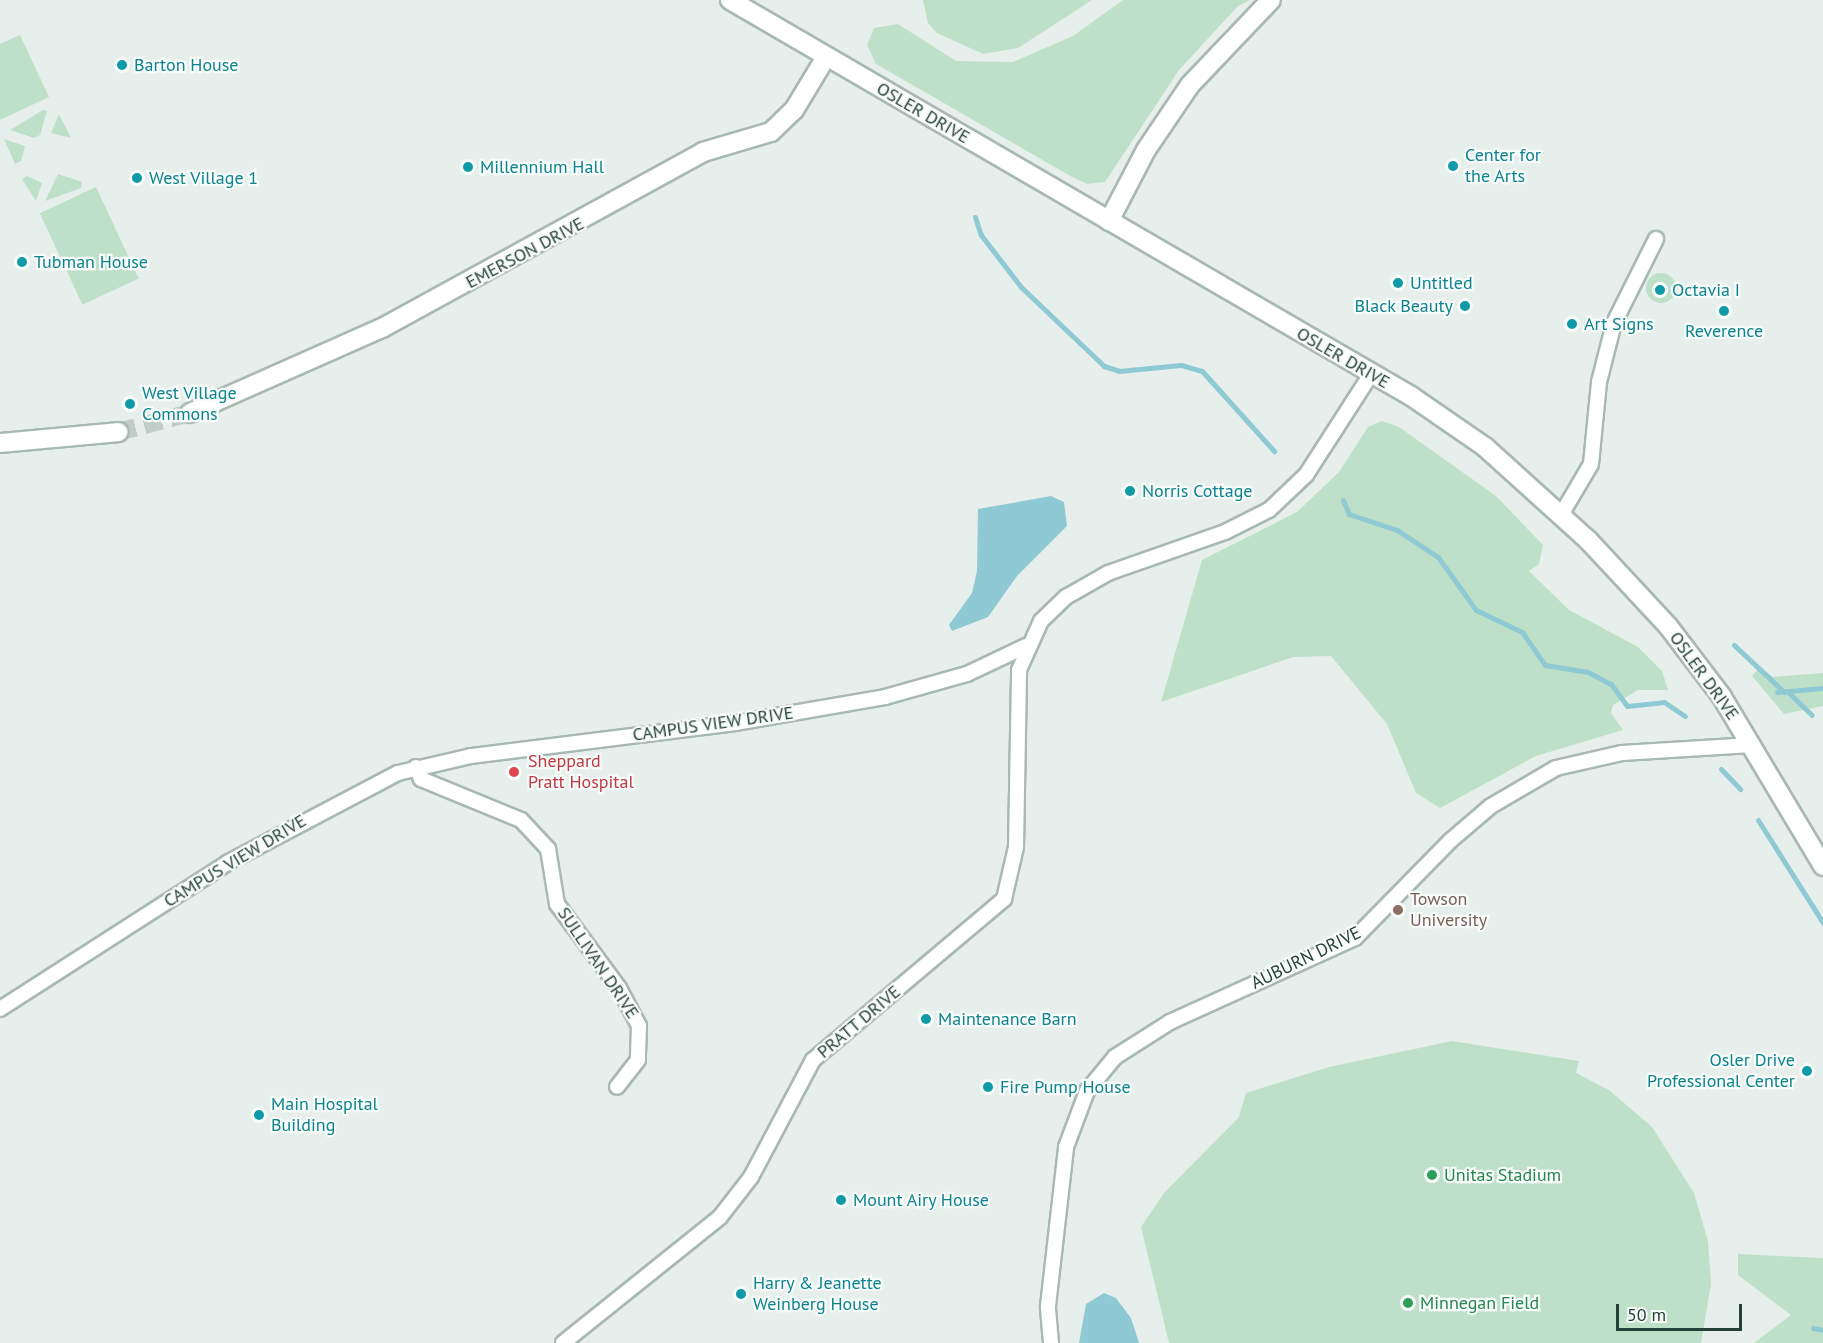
<!DOCTYPE html>
<style>
body{margin:0}
#map{position:relative;width:1823px;height:1343px;overflow:hidden;background:#e6efeb;font-family:"PT Sans",sans-serif}
div>[style]{position:absolute}
.green>*{inset:0;background:#bfe0c8;transform-origin:0 0}
.round{border-radius:50%}
.water>*{inset:0;background:#8ec9d4}
.stream>*{height:5px;margin:-2.5px;padding:0 2.5px;transform-origin:2.5px;border-radius:2.5px;background:#8ec9d4}
.secondary-tunnel>*{height:18px;margin-top:-9px;transform-origin:0;background:repeating-linear-gradient(90deg,#bfccc8 0 18px,transparent 0 27px)}
.roads{filter:drop-shadow(2px 0 #a8b8b2) drop-shadow(-2px 0 #a8b8b2) drop-shadow(0 2px #a8b8b2) drop-shadow(0 -2px #a8b8b2)}
.street>*{height:14px;margin:-7px;padding:0 7px;transform-origin:7px;border-radius:7px;background:#fff}
.secondary>*{height:18px;margin:-9px;padding:0 9px;transform-origin:9px;border-radius:9px;background:#fff}
.dots>*{width:16px;height:16px;translate:-50% -50%;box-sizing:border-box;border:3px solid #f7fbf9;border-radius:50%}
span{translate:-50% -50%;white-space:nowrap;text-align:center;line-height:1.15;-webkit-text-stroke:4.5px #f7fbf9;paint-order:stroke}
.culture-label{font-size:18px;color:#0d838f}
.left{translate:0 -50%;text-align:left}
.right{translate:-100% -50%;text-align:right}
.street-label{font-size:18px;color:#24423a}
.health-label{font-size:18px;color:#be3a42}
.education-label{font-size:18px;color:#785e54}
.leisure-label{font-size:18px;color:#27864d}
.scale{position:absolute;left:1616px;top:1304px;width:126px;height:27px;box-sizing:border-box;border:3px solid #24423a;border-top:0;padding-left:8px;font-size:18px;line-height:21px;white-space:nowrap;color:#24423a;-webkit-text-stroke:4px #f7fbf9;paint-order:stroke}
</style>
<div id="map">
<div class="green">
<i style="clip-path:polygon(923px 0,1092px 0,1018px 48px,983px 54px,937px 33px,928px 23px)"></i>
<i style="clip-path:polygon(1123px 0,1250px 0,1238px 6px,1179px 70px,1105px 182px,1087px 184px,1072px 177px,876px 64px,867px 45px,874px 28px,898px 24px,956px 61px,1013px 62px,1073px 36px)"></i>
<i style="clip-path:polygon(20px 35px,49px 97px,0 120px,0 44px)"></i>
<i style="clip-path:polygon(43px 110px,47px 111px,40px 135px,34px 138px,10px 130px)"></i>
<i style="clip-path:polygon(59px 114px,71px 138px,51px 133px)"></i>
<i style="clip-path:polygon(4px 139px,25px 146px,21px 161px,15px 164px)"></i>
<i style="clip-path:polygon(58px 174px,82px 182px,81px 188px,45px 201px)"></i>
<i style="clip-path:polygon(27px 176px,42px 183px,36px 201px,22px 179px)"></i>
<i style="left:96px;top:187px;width:101px;height:62px;rotate:65deg"></i>
<i class="round" style="left:1646px;top:273px;width:30px;height:30px"></i>
<i style="clip-path:polygon(1382px 421px,1399px 427px,1496px 496px,1543px 545px,1539px 564px,1529px 571px,1569px 610px,1638px 647px,1662px 671px,1668px 690px,1638px 690px,1613px 705px,1611px 713px,1623px 730px,1536px 756px,1440px 808px,1416px 793px,1387px 724px,1331px 656px,1293px 657px,1161px 702px,1202px 560px,1297px 512px,1339px 472px,1368px 427px)"></i>
<i style="clip-path:polygon(1760px 667px,1773px 677px,1823px 673px,1823px 706px,1784px 714px,1752px 676px)"></i>
<i style="clip-path:polygon(1452px 1041px,1579px 1061px,1576px 1073px,1609px 1090px,1652px 1127px,1694px 1193px,1708px 1241px,1711px 1284px,1701px 1343px,1169px 1343px,1141px 1227px,1164px 1193px,1239px 1117px,1246px 1093px,1329px 1067px)"></i>
<i style="clip-path:polygon(1738px 1254px,1823px 1258px,1823px 1343px,1754px 1343px,1791px 1315px,1738px 1275px)"></i>
</div>
<div class="water">
<i style="clip-path:polygon(1051px 496px,1064px 502px,1067px 526px,1017px 576px,988px 617px,952px 631px,949px 625px,972px 593px,977px 571px,978px 509px)"></i>
<i style="clip-path:polygon(1104px 1293px,1116px 1298px,1131px 1318px,1139px 1343px,1079px 1343px,1086px 1304px)"></i>
</div>
<div class="stream">
<i style="left:975px;top:217px;width:19px;rotate:72deg"></i>
<i style="left:981px;top:235px;width:66px;rotate:52.4deg"></i>
<i style="left:1021px;top:287px;width:115px;rotate:43.6deg"></i>
<i style="left:1104px;top:366px;width:16px;rotate:18deg"></i>
<i style="left:1119px;top:371px;width:62px;rotate:-5.5deg"></i>
<i style="left:1181px;top:365px;width:22px;rotate:16deg"></i>
<i style="left:1202px;top:371px;width:108px;rotate:48deg"></i>
<i style="left:1343px;top:500px;width:15px;rotate:67deg"></i>
<i style="left:1349px;top:514px;width:51px;rotate:18.4deg"></i>
<i style="left:1397px;top:530px;width:49px;rotate:33.4deg"></i>
<i style="left:1438px;top:557px;width:65px;rotate:54.4deg"></i>
<i style="left:1476px;top:610px;width:51px;rotate:25.6deg"></i>
<i style="left:1522px;top:632px;width:40px;rotate:55.1deg"></i>
<i style="left:1545px;top:665px;width:44px;rotate:9.2deg"></i>
<i style="left:1588px;top:672px;width:26px;rotate:28deg"></i>
<i style="left:1611px;top:684px;width:27px;rotate:54deg"></i>
<i style="left:1627px;top:706px;width:37px;rotate:-6deg"></i>
<i style="left:1664px;top:702px;width:25px;rotate:34deg"></i>
<i style="left:1734px;top:645px;width:69px;rotate:43.2deg"></i>
<i style="left:1777px;top:692px;width:46px;rotate:-5deg"></i>
<i style="left:1788px;top:692px;width:33px;rotate:44deg"></i>
<i style="left:1721px;top:769px;width:28px;rotate:46deg"></i>
<i style="left:1758px;top:820px;width:122px;rotate:57.7deg"></i>
<i style="left:1813px;top:1328px;width:10px;rotate:11deg"></i>
</div>
<div class="secondary-tunnel">
<i style="left:118px;top:432px;width:74px;rotate:-14.8deg"></i>
</div>
<div class="roads">
<div class="street">
<i style="left:1561px;top:515px;width:59px;rotate:-59.5deg"></i>
<i style="left:1591px;top:464px;width:82px;rotate:-84.4deg"></i>
<i style="left:1599px;top:382px;width:61px;rotate:-75.7deg"></i>
<i style="left:1614px;top:323px;width:94px;rotate:-63.4deg"></i>
<i style="left:416px;top:767px;width:13px;rotate:67deg"></i>
<i style="left:421px;top:779px;width:108px;rotate:22.3deg"></i>
<i style="left:521px;top:820px;width:40px;rotate:47deg"></i>
<i style="left:548px;top:849px;width:56px;rotate:80.7deg"></i>
<i style="left:557px;top:904px;width:104px;rotate:53.6deg"></i>
<i style="left:619px;top:988px;width:43px;rotate:62.2deg"></i>
<i style="left:639px;top:1026px;width:34px;rotate:92deg"></i>
<i style="left:638px;top:1060px;width:34px;rotate:128deg"></i>
<i style="left:0;top:1009px;width:270px;rotate:-32.7deg"></i>
<i style="left:227px;top:863px;width:193px;rotate:-27.8deg"></i>
<i style="left:398px;top:773px;width:75px;rotate:-13.1deg"></i>
<i style="left:471px;top:756px;width:266px;rotate:-7.1deg"></i>
<i style="left:735px;top:723px;width:152px;rotate:-9.8deg"></i>
<i style="left:885px;top:697px;width:85px;rotate:-15.7deg"></i>
<i style="left:967px;top:674px;width:65px;rotate:-25.4deg"></i>
<i style="left:563px;top:1343px;width:201px;rotate:-38.7deg"></i>
<i style="left:720px;top:1217px;width:51px;rotate:-52.2deg"></i>
<i style="left:751px;top:1177px;width:132px;rotate:-62.1deg"></i>
<i style="left:813px;top:1060px;width:250px;rotate:-40.1deg"></i>
<i style="left:1004px;top:899px;width:53px;rotate:-77deg"></i>
<i style="left:1016px;top:847px;width:177px;rotate:-89deg"></i>
<i style="left:1019px;top:670px;width:54px;rotate:-65.8deg"></i>
<i style="left:1041px;top:621px;width:35px;rotate:-44deg"></i>
<i style="left:1066px;top:597px;width:48px;rotate:-29.7deg"></i>
<i style="left:1108px;top:573px;width:124px;rotate:-19.3deg"></i>
<i style="left:1225px;top:532px;width:49px;rotate:-26.6deg"></i>
<i style="left:1269px;top:510px;width:51px;rotate:-43.4deg"></i>
<i style="left:1306px;top:475px;width:120px;rotate:-57.2deg"></i>
<i style="left:1051px;top:1343px;width:37px;rotate:-95deg"></i>
<i style="left:1048px;top:1306px;width:160px;rotate:-83.5deg"></i>
<i style="left:1066px;top:1147px;width:60px;rotate:-69.4deg"></i>
<i style="left:1087px;top:1091px;width:44px;rotate:-50.5deg"></i>
<i style="left:1115px;top:1057px;width:65px;rotate:-32.5deg"></i>
<i style="left:1170px;top:1022px;width:203px;rotate:-24.4deg"></i>
<i style="left:1355px;top:938px;width:136px;rotate:-45.6deg"></i>
<i style="left:1450px;top:841px;width:54px;rotate:-40.5deg"></i>
<i style="left:1491px;top:806px;width:75px;rotate:-30.3deg"></i>
<i style="left:1556px;top:768px;width:68px;rotate:-12.8deg"></i>
<i style="left:1622px;top:753px;width:130px;rotate:-3.5deg"></i>
</div>
<div class="secondary">
<i style="left:730px;top:0;width:788px;rotate:30.18deg"></i>
<i style="left:1411px;top:396px;width:90px;rotate:34.6deg"></i>
<i style="left:1485px;top:447px;width:139px;rotate:42.1deg"></i>
<i style="left:1588px;top:540px;width:117px;rotate:47.1deg"></i>
<i style="left:1668px;top:626px;width:89px;rotate:52.7deg"></i>
<i style="left:1722px;top:697px;width:197px;rotate:59.1deg"></i>
<i style="left:1109px;top:221px;width:80px;rotate:-62.5deg"></i>
<i style="left:1146px;top:150px;width:78px;rotate:-55.9deg"></i>
<i style="left:1190px;top:85px;width:117px;rotate:-46.4deg"></i>
<i style="left:190px;top:413px;width:210px;rotate:-23.9deg"></i>
<i style="left:382px;top:328px;width:366px;rotate:-28.7deg"></i>
<i style="left:703px;top:152px;width:71px;rotate:-16.4deg"></i>
<i style="left:771px;top:132px;width:32px;rotate:-44deg"></i>
<i style="left:794px;top:110px;width:62px;rotate:-58.9deg"></i>
<i style="left:0;top:443px;width:119px;rotate:-5.3deg"></i>
</div>
</div>
<div class="dots">
<i style="left:122px;top:65px;background:#0f9aa8"></i>
<i style="left:1453px;top:166px;background:#0f9aa8"></i>
<i style="left:468px;top:167px;background:#0f9aa8"></i>
<i style="left:137px;top:178px;background:#0f9aa8"></i>
<i style="left:22px;top:262px;background:#0f9aa8"></i>
<i style="left:1398px;top:283px;background:#0f9aa8"></i>
<i style="left:1660px;top:290px;background:#0f9aa8"></i>
<i style="left:1465px;top:306px;background:#0f9aa8"></i>
<i style="left:1724px;top:311px;background:#0f9aa8"></i>
<i style="left:1572px;top:324px;background:#0f9aa8"></i>
<i style="left:130px;top:404px;background:#0f9aa8"></i>
<i style="left:1130px;top:491px;background:#0f9aa8"></i>
<i style="left:514px;top:772px;background:#e0444e"></i>
<i style="left:1398px;top:910px;background:#8d6e63"></i>
<i style="left:926px;top:1019px;background:#0f9aa8"></i>
<i style="left:1807px;top:1071px;background:#0f9aa8"></i>
<i style="left:988px;top:1087px;background:#0f9aa8"></i>
<i style="left:259px;top:1115px;background:#0f9aa8"></i>
<i style="left:1432px;top:1175px;background:#2e9e5b"></i>
<i style="left:841px;top:1200px;background:#0f9aa8"></i>
<i style="left:741px;top:1294px;background:#0f9aa8"></i>
<i style="left:1408px;top:1303px;background:#2e9e5b"></i>
</div>
<div class="culture-label">
<span class="left" style="left:134px;top:65px">Barton House</span>
<span class="left" style="left:1465px;top:166px">Center for<br>the Arts</span>
<span class="left" style="left:480px;top:167px">Millennium Hall</span>
<span class="left" style="left:149px;top:178px">West Village 1</span>
<span class="left" style="left:34px;top:262px">Tubman House</span>
<span class="left" style="left:1410px;top:283px">Untitled</span>
<span class="left" style="left:1672px;top:290px">Octavia I</span>
<span class="right" style="left:1453px;top:306px">Black Beauty</span>
<span class="left" style="left:1584px;top:324px">Art Signs</span>
<span style="left:1724px;top:331px">Reverence</span>
<span class="left" style="left:142px;top:404px">West Village<br>Commons</span>
<span class="left" style="left:1142px;top:491px">Norris Cottage</span>
<span class="left" style="left:938px;top:1019px">Maintenance Barn</span>
<span class="right" style="left:1795px;top:1071px">Osler Drive<br>Professional Center</span>
<span class="left" style="left:1000px;top:1087px">Fire Pump House</span>
<span class="left" style="left:271px;top:1115px">Main Hospital<br>Building</span>
<span class="left" style="left:853px;top:1200px">Mount Airy House</span>
<span class="left" style="left:753px;top:1294px">Harry &amp; Jeanette<br>Weinberg House</span>
</div>
<div class="street-label">
<span style="left:923px;top:113px;rotate:30deg">OSLER DRIVE</span>
<span style="left:525px;top:253px;rotate:-28deg">EMERSON DRIVE</span>
<span style="left:1343px;top:358px;rotate:30deg">OSLER DRIVE</span>
<span style="left:1704px;top:676px;rotate:54deg">OSLER DRIVE</span>
<span style="left:713px;top:724px;rotate:-8deg">CAMPUS VIEW DRIVE</span>
<span style="left:235px;top:861px;rotate:-31deg">CAMPUS VIEW DRIVE</span>
<span style="left:1306px;top:958px;rotate:-26deg">AUBURN DRIVE</span>
<span style="left:598px;top:963px;rotate:56deg">SULLIVAN DRIVE</span>
<span style="left:859px;top:1022px;rotate:-40deg">PRATT DRIVE</span>
</div>
<div class="health-label">
<span class="left" style="left:528px;top:772px">Sheppard<br>Pratt Hospital</span>
</div>
<div class="education-label">
<span class="left" style="left:1410px;top:910px">Towson<br>University</span>
</div>
<div class="leisure-label">
<span class="left" style="left:1444px;top:1175px">Unitas Stadium</span>
<span class="left" style="left:1420px;top:1303px">Minnegan Field</span>
</div>
<div class="scale">50 m</div>
</div>
